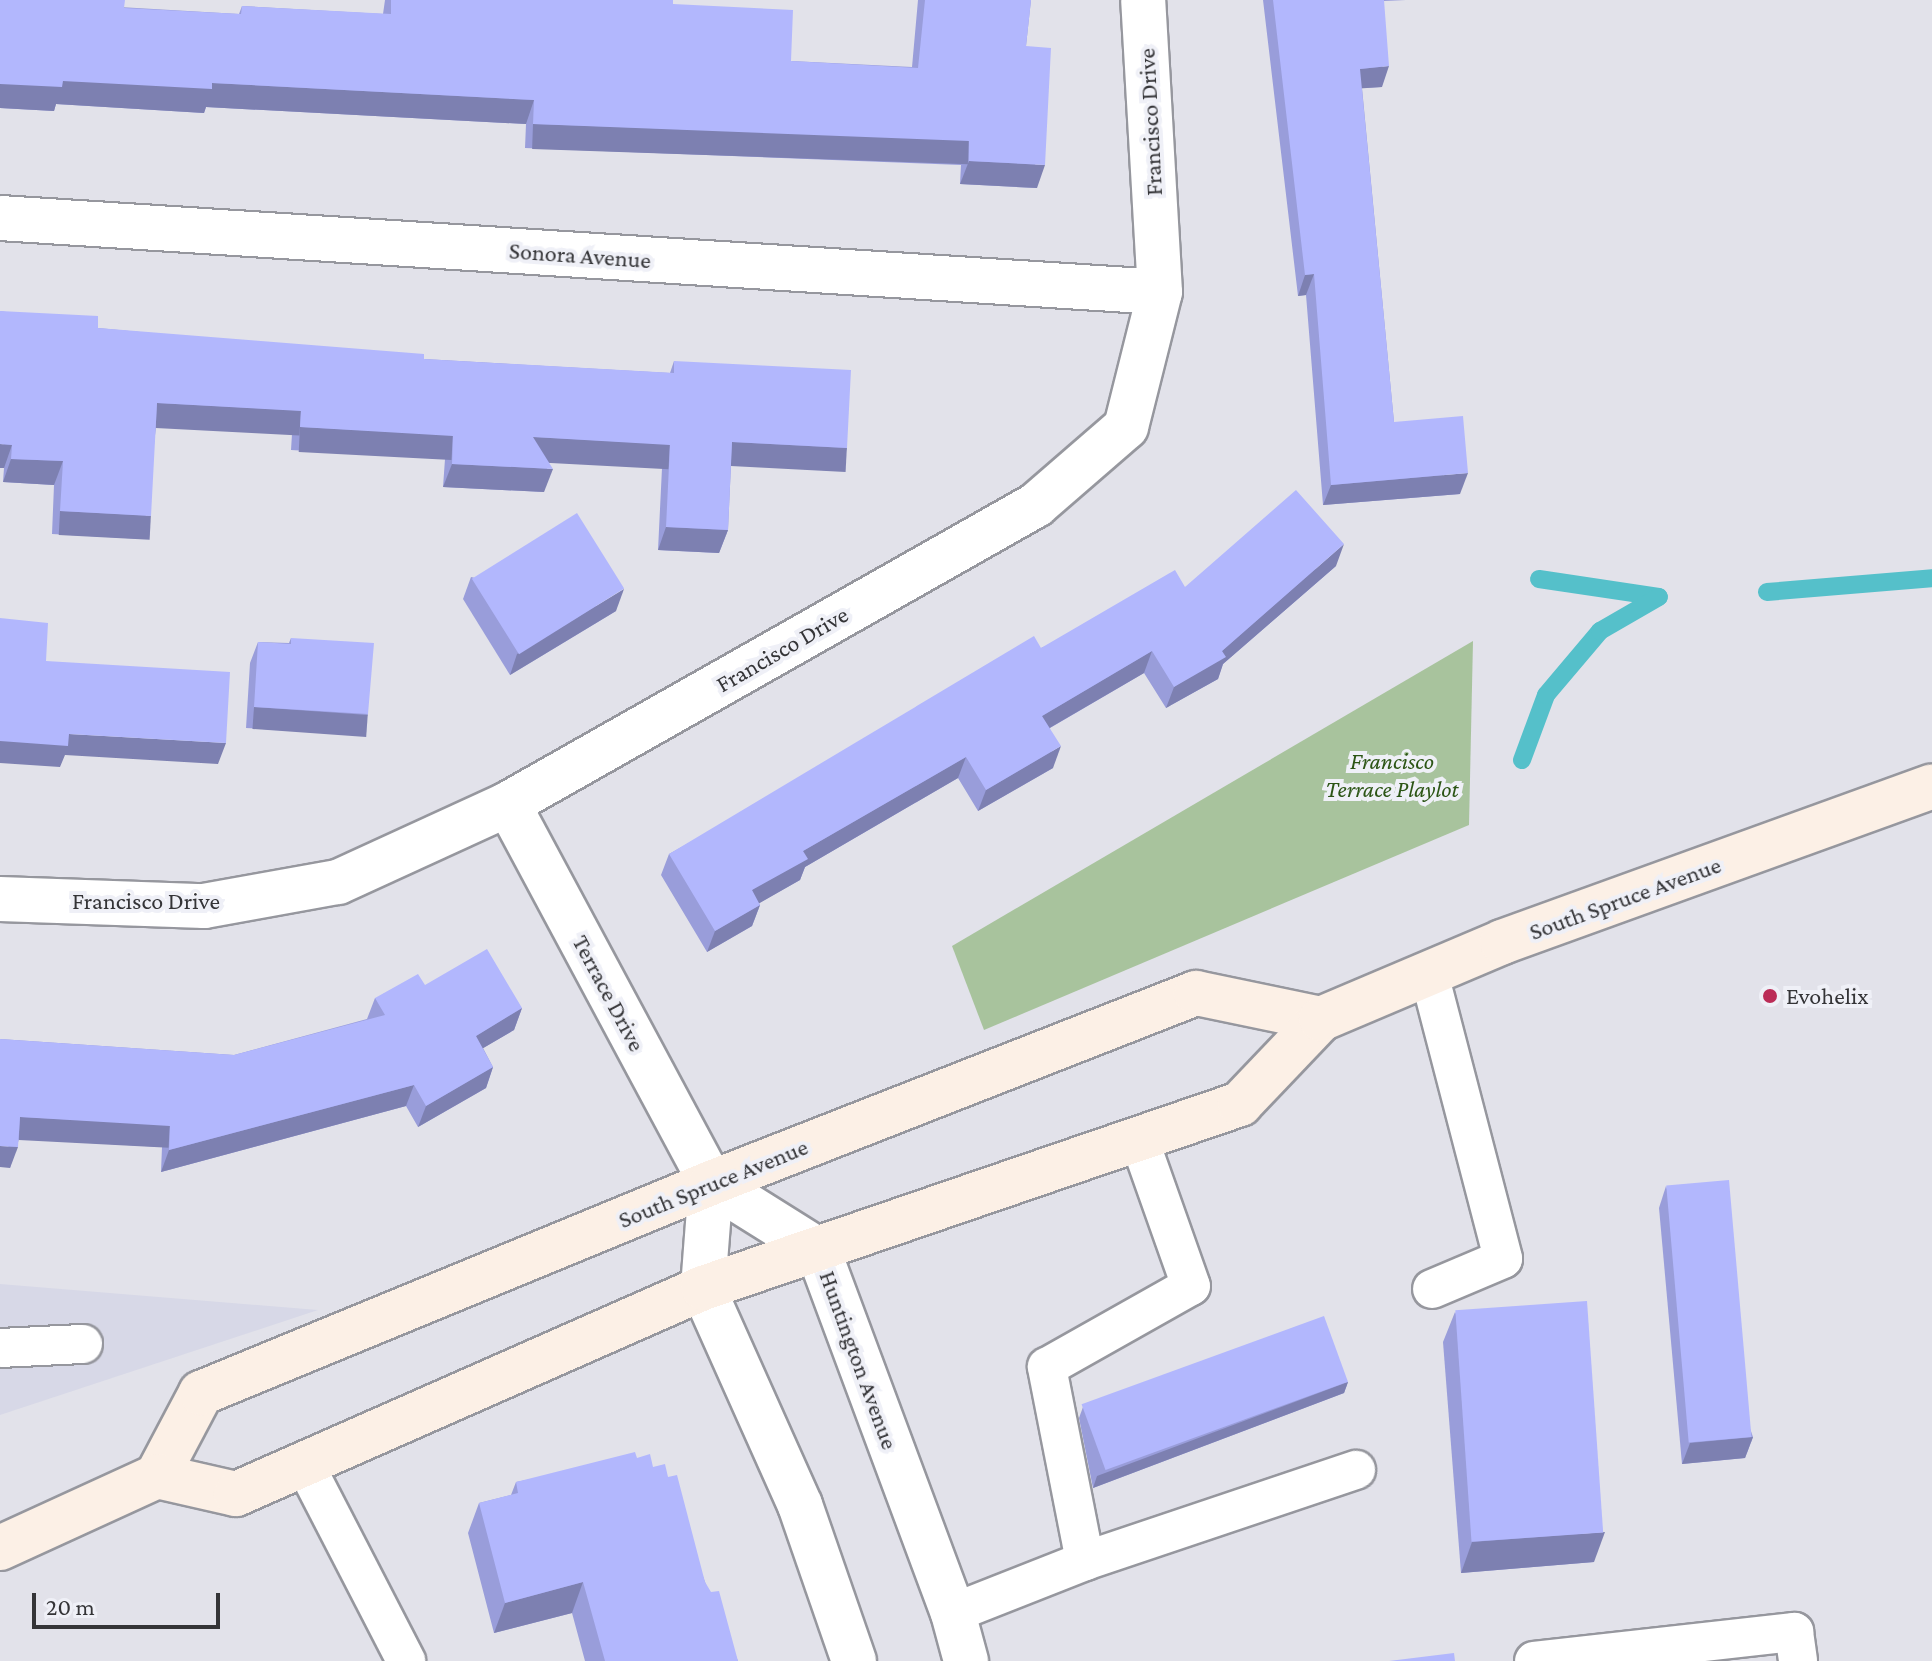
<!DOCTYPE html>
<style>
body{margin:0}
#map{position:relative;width:1932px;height:1661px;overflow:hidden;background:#e2e2ea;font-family:"Crimson Pro",serif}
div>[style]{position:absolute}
.built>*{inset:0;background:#d7d8e7}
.green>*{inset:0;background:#a8c39d}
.stream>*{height:18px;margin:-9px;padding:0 9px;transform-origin:9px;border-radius:9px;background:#55c0ca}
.roads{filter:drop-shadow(2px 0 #96979e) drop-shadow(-2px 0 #96979e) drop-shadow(0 2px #96979e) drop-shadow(0 -2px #96979e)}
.service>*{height:38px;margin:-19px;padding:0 19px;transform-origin:19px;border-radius:19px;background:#fff}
.minor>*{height:44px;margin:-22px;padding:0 22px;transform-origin:22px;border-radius:22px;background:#fff}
.tertiary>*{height:44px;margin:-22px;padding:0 22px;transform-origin:22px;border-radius:22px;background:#fff}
.secondary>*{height:44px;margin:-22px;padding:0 22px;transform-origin:22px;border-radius:22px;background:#fcf0e6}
.wall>*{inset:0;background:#999dda}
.shaded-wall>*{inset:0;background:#7d80b1;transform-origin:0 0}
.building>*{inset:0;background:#b2b7fd;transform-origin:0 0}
.dots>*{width:22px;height:22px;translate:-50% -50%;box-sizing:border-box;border:4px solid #eff0f7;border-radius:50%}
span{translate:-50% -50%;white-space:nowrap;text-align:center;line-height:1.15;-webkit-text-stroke:8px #eff0f7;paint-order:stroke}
.street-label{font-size:24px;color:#343437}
.park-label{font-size:24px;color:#2c5515;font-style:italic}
.poi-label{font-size:24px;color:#343437}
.left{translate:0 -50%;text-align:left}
.scale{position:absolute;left:32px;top:1593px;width:188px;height:36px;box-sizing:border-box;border:4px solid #343437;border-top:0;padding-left:10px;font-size:24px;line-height:28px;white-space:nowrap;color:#343437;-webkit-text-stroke:6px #eff0f7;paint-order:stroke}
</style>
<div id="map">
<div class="built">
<i style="clip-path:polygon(0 1284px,318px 1310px,0 1415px)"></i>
</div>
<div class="green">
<i style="clip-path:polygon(1473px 641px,1469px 825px,984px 1030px,952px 946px)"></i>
</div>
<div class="stream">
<i style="left:1539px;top:579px;width:121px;rotate:8.5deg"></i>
<i style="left:1767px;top:592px;width:166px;rotate:-4.8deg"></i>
<i style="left:1522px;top:760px;width:69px;rotate:-69.7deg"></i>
<i style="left:1546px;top:695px;width:84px;rotate:-49.8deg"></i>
<i style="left:1600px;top:631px;width:68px;rotate:-30deg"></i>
</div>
<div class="roads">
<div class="service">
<i style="left:1429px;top:974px;width:294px;rotate:75.4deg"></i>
<i style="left:1503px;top:1259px;width:77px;rotate:157.1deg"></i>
<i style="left:0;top:1348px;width:83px;rotate:-2.8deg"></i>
<i style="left:304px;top:1463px;width:223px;rotate:62.7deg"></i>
<i style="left:1085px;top:1561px;width:198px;rotate:-101.1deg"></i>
<i style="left:1047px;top:1367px;width:165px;rotate:-29.4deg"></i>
<i style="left:1191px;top:1286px;width:156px;rotate:-109.5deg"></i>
<i style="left:953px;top:1613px;width:142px;rotate:-21.5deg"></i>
<i style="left:1085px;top:1561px;width:286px;rotate:-18.6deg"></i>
<i style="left:1534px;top:1661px;width:262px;rotate:-6.4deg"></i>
<i style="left:1794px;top:1632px;width:29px;rotate:82deg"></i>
</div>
<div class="minor">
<i style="left:0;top:218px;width:1162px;rotate:3.65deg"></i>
<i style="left:508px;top:804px;width:430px;rotate:61.8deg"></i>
<i style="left:0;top:899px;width:204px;rotate:2deg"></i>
<i style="left:204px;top:906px;width:136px;rotate:-10.2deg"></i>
<i style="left:338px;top:882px;width:187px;rotate:-24.6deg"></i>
<i style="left:508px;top:804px;width:607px;rotate:-29.52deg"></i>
<i style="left:1036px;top:505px;width:119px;rotate:-40.9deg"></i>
<i style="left:1126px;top:427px;width:139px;rotate:-75.9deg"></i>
<i style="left:1160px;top:292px;width:292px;rotate:-93.3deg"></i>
</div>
<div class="tertiary">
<i style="left:854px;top:1661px;width:165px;rotate:-109.1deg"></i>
<i style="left:800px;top:1505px;width:238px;rotate:-114.1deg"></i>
<i style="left:703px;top:1288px;width:105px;rotate:-85.6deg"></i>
<i style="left:711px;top:1183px;width:126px;rotate:32.1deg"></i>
<i style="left:818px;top:1250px;width:387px;rotate:69.6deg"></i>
<i style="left:953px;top:1613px;width:50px;rotate:74.8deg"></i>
</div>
<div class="secondary">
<i style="left:157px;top:1476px;width:94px;rotate:-62.1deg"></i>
<i style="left:201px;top:1393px;width:552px;rotate:-22.38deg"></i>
<i style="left:711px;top:1183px;width:521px;rotate:-21.39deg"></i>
<i style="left:1196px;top:993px;width:128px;rotate:11.7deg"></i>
<i style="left:0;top:1548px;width:173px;rotate:-24.6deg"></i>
<i style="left:157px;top:1476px;width:81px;rotate:12.8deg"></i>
<i style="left:236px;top:1494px;width:510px;rotate:-23.8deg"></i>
<i style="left:703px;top:1288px;width:568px;rotate:-18.91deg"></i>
<i style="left:1240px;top:1104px;width:117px;rotate:-46.4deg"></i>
<i style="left:1321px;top:1019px;width:197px;rotate:-23deg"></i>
<i style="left:1502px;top:942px;width:457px;rotate:-19.9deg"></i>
</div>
</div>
<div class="wall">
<i style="clip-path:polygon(0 0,239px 14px,242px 6px,383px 14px,385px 0,673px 0,673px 4px,791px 61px,912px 67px,918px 0,1031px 0,1026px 46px,1037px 188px,960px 184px,961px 165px,525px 148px,526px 124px,206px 107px,204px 113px,56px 104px,54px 111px,0 108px)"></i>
<i style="clip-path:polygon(1263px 0,1406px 0,1384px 1px,1382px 87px,1362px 88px,1394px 422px,1460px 494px,1323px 505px,1306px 295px,1298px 296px)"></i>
<i style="clip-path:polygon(0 311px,98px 328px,424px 359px,670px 373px,674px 361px,847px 448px,839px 471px,731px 465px,728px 530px,719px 553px,658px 550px,662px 468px,548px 462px,544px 492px,443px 487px,445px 459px,291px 450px,292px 434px,156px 427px,143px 539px,52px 534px,54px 485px,3px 482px,4px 468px)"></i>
<i style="clip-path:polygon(1336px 566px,1223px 664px,1218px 679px,1166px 708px,1144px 673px,1050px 728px,1053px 768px,978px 811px,958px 778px,805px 867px,800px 880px,759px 903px,760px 905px,752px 926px,707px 952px,661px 875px,669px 854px,1041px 648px,1185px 587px)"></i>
<i style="clip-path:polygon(471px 577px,616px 611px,510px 675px,463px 599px)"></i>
<i style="clip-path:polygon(291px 638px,368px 714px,360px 735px,246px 728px,250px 663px,258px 642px,289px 643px)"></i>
<i style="clip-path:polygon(375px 998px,522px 1008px,514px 1030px,483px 1048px,493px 1067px,486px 1088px,418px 1127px,406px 1106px,161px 1172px,162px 1147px,19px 1139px,10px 1168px,0 1039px,234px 1055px,367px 1019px)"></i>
<i style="clip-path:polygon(1666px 1186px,1753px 1437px,1745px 1458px,1682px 1464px,1659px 1208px)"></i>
<i style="clip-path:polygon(1455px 1312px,1594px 1562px,1461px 1573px,1443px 1342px)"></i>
<i style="clip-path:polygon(1348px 1382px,1344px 1393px,1093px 1488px,1079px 1418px,1083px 1407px)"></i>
<i style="clip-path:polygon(637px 1458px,668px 1477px,705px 1582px,738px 1661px,585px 1661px,572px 1613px,494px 1633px,468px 1533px,479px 1503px,511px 1495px,516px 1482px)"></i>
</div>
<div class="shaded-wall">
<i style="clip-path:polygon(1389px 66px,1382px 87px,1352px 89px,1360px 69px)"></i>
<i style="clip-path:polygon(63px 81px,212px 83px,534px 100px,526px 124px,206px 107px,204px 113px,56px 104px,54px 111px,0 108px,0 84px)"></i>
<i style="left:533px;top:124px;width:436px;height:25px;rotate:2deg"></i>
<i style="clip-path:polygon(969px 161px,1045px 165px,1037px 188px,960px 184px)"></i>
<i style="clip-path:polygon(1314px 274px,1306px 295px,1298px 296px,1305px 275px)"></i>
<i style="left:157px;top:403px;width:144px;height:25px;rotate:3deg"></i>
<i style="left:300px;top:427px;width:153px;height:25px;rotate:3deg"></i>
<i style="left:533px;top:437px;width:137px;height:25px;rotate:3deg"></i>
<i style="left:732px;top:442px;width:115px;height:24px;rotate:3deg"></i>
<i style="clip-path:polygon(0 444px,12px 445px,4px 468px,0 468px)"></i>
<i style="clip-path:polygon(11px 459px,63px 461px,54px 485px,3px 482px)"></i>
<i style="clip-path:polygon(452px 464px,553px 469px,544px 492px,443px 487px)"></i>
<i style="clip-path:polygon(1468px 473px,1460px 494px,1323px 505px,1331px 485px)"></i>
<i style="left:60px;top:511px;width:91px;height:24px;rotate:3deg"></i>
<i style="clip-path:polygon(666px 527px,728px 530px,719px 553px,658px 550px)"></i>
<i style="clip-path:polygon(1344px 544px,1336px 566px,1223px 664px,1218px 679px,1166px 708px,1174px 687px,1222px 651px)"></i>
<i style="clip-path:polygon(624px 589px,616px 611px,510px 675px,517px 654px)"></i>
<i style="clip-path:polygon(1152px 651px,1144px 673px,1034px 737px,1042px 716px)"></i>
<i style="left:254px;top:707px;width:114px;height:22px;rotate:4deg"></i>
<i style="clip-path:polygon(69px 734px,226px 743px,218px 764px,65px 755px,60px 767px,0 763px,0 741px)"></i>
<i style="clip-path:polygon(1061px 746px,1053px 768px,978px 811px,986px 790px)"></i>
<i style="clip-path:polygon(966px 757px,958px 778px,805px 867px,800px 880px,744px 912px,752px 890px,803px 851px)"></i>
<i style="clip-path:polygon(760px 905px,752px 926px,707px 952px,715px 931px)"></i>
<i style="clip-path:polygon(522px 1008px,514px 1030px,468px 1057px,476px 1036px)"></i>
<i style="clip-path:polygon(493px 1067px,486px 1088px,418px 1127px,426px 1106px)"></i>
<i style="clip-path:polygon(414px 1085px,406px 1106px,161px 1172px,169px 1150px)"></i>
<i style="left:20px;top:1117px;width:150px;height:23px;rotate:3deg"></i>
<i style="clip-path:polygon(0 1146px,18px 1147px,10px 1168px,0 1167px)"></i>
<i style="clip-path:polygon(1348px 1382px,1344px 1393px,1093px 1488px,1097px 1476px)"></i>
<i style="clip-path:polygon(1753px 1437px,1745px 1458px,1682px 1464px,1690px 1443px)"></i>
<i style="clip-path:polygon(1605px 1532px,1594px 1562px,1461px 1573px,1472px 1542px)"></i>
<i style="clip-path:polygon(583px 1582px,572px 1613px,494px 1633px,505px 1603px)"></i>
</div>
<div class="building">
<i style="clip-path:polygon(0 0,125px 0,124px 8px,241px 14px,242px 6px,391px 14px,391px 0,673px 0,673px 4px,793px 10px,791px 61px,918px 68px,925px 0,1031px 0,1026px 46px,1051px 48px,1045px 165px,969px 161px,969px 141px,533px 124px,534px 100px,212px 83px,212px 89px,63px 81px,62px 87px,0 84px)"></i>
<i style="clip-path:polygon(1273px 0,1384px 0,1389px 66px,1360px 69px,1394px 422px,1463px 416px,1468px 473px,1331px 485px,1314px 274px,1305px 275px)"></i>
<i style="clip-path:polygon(0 311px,98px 316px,98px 328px,424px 354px,424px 359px,674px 373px,674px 361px,851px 370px,847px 448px,732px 442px,728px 530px,666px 527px,670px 445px,533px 437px,553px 469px,452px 464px,453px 436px,300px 427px,301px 411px,157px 403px,151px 516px,60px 511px,63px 461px,11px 459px,12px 445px,0 444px)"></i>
<i style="clip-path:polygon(1296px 490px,1344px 544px,1222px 651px,1226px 657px,1174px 687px,1152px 651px,1042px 716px,1061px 746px,986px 790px,966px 757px,803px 851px,808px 859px,752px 890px,760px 905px,715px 931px,669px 854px,1034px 636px,1041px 648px,1175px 570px,1185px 587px)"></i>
<i style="left:577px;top:513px;width:89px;height:124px;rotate:58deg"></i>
<i style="clip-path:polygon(0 618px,48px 623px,46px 661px,230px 672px,226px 743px,69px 734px,68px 746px,0 741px)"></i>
<i style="clip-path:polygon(291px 638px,374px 643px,368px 714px,254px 707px,258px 642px,291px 644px)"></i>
<i style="clip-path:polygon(487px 949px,522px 1008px,476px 1036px,493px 1067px,426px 1106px,414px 1085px,169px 1150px,170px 1126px,20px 1117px,18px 1147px,0 1146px,0 1039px,234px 1055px,385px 1015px,375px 998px,418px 974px,425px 985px)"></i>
<i style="left:1729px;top:1180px;width:258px;height:63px;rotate:85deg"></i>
<i style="left:1587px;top:1301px;width:232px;height:132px;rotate:86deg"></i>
<i style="left:1324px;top:1316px;width:70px;height:258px;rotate:70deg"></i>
<i style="clip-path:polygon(635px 1452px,637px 1458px,650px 1454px,653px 1467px,665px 1464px,668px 1477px,677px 1475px,705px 1582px,711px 1592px,719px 1591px,738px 1661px,605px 1661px,583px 1582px,505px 1603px,479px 1503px,518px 1493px,516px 1482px)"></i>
<i style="clip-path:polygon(1454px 1653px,1455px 1661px,1389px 1661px)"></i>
</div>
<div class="dots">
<i style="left:1770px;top:996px;background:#bb2c57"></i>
</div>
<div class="street-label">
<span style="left:1150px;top:122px;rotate:-93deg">Francisco Drive</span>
<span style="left:580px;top:255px;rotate:4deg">Sonora Avenue</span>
<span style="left:782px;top:649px;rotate:-30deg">Francisco Drive</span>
<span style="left:1625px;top:898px;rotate:-20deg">South Spruce Avenue</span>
<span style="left:146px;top:901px">Francisco Drive</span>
<span style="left:609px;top:993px;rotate:62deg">Terrace Drive</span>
<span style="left:713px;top:1183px;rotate:-22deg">South Spruce Avenue</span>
<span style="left:859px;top:1360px;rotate:70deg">Huntington Avenue</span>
</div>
<div class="park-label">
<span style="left:1392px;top:775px">Francisco<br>Terrace Playlot</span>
</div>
<div class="poi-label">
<span class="left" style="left:1786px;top:996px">Evohelix</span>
</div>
<div class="scale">20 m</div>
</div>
